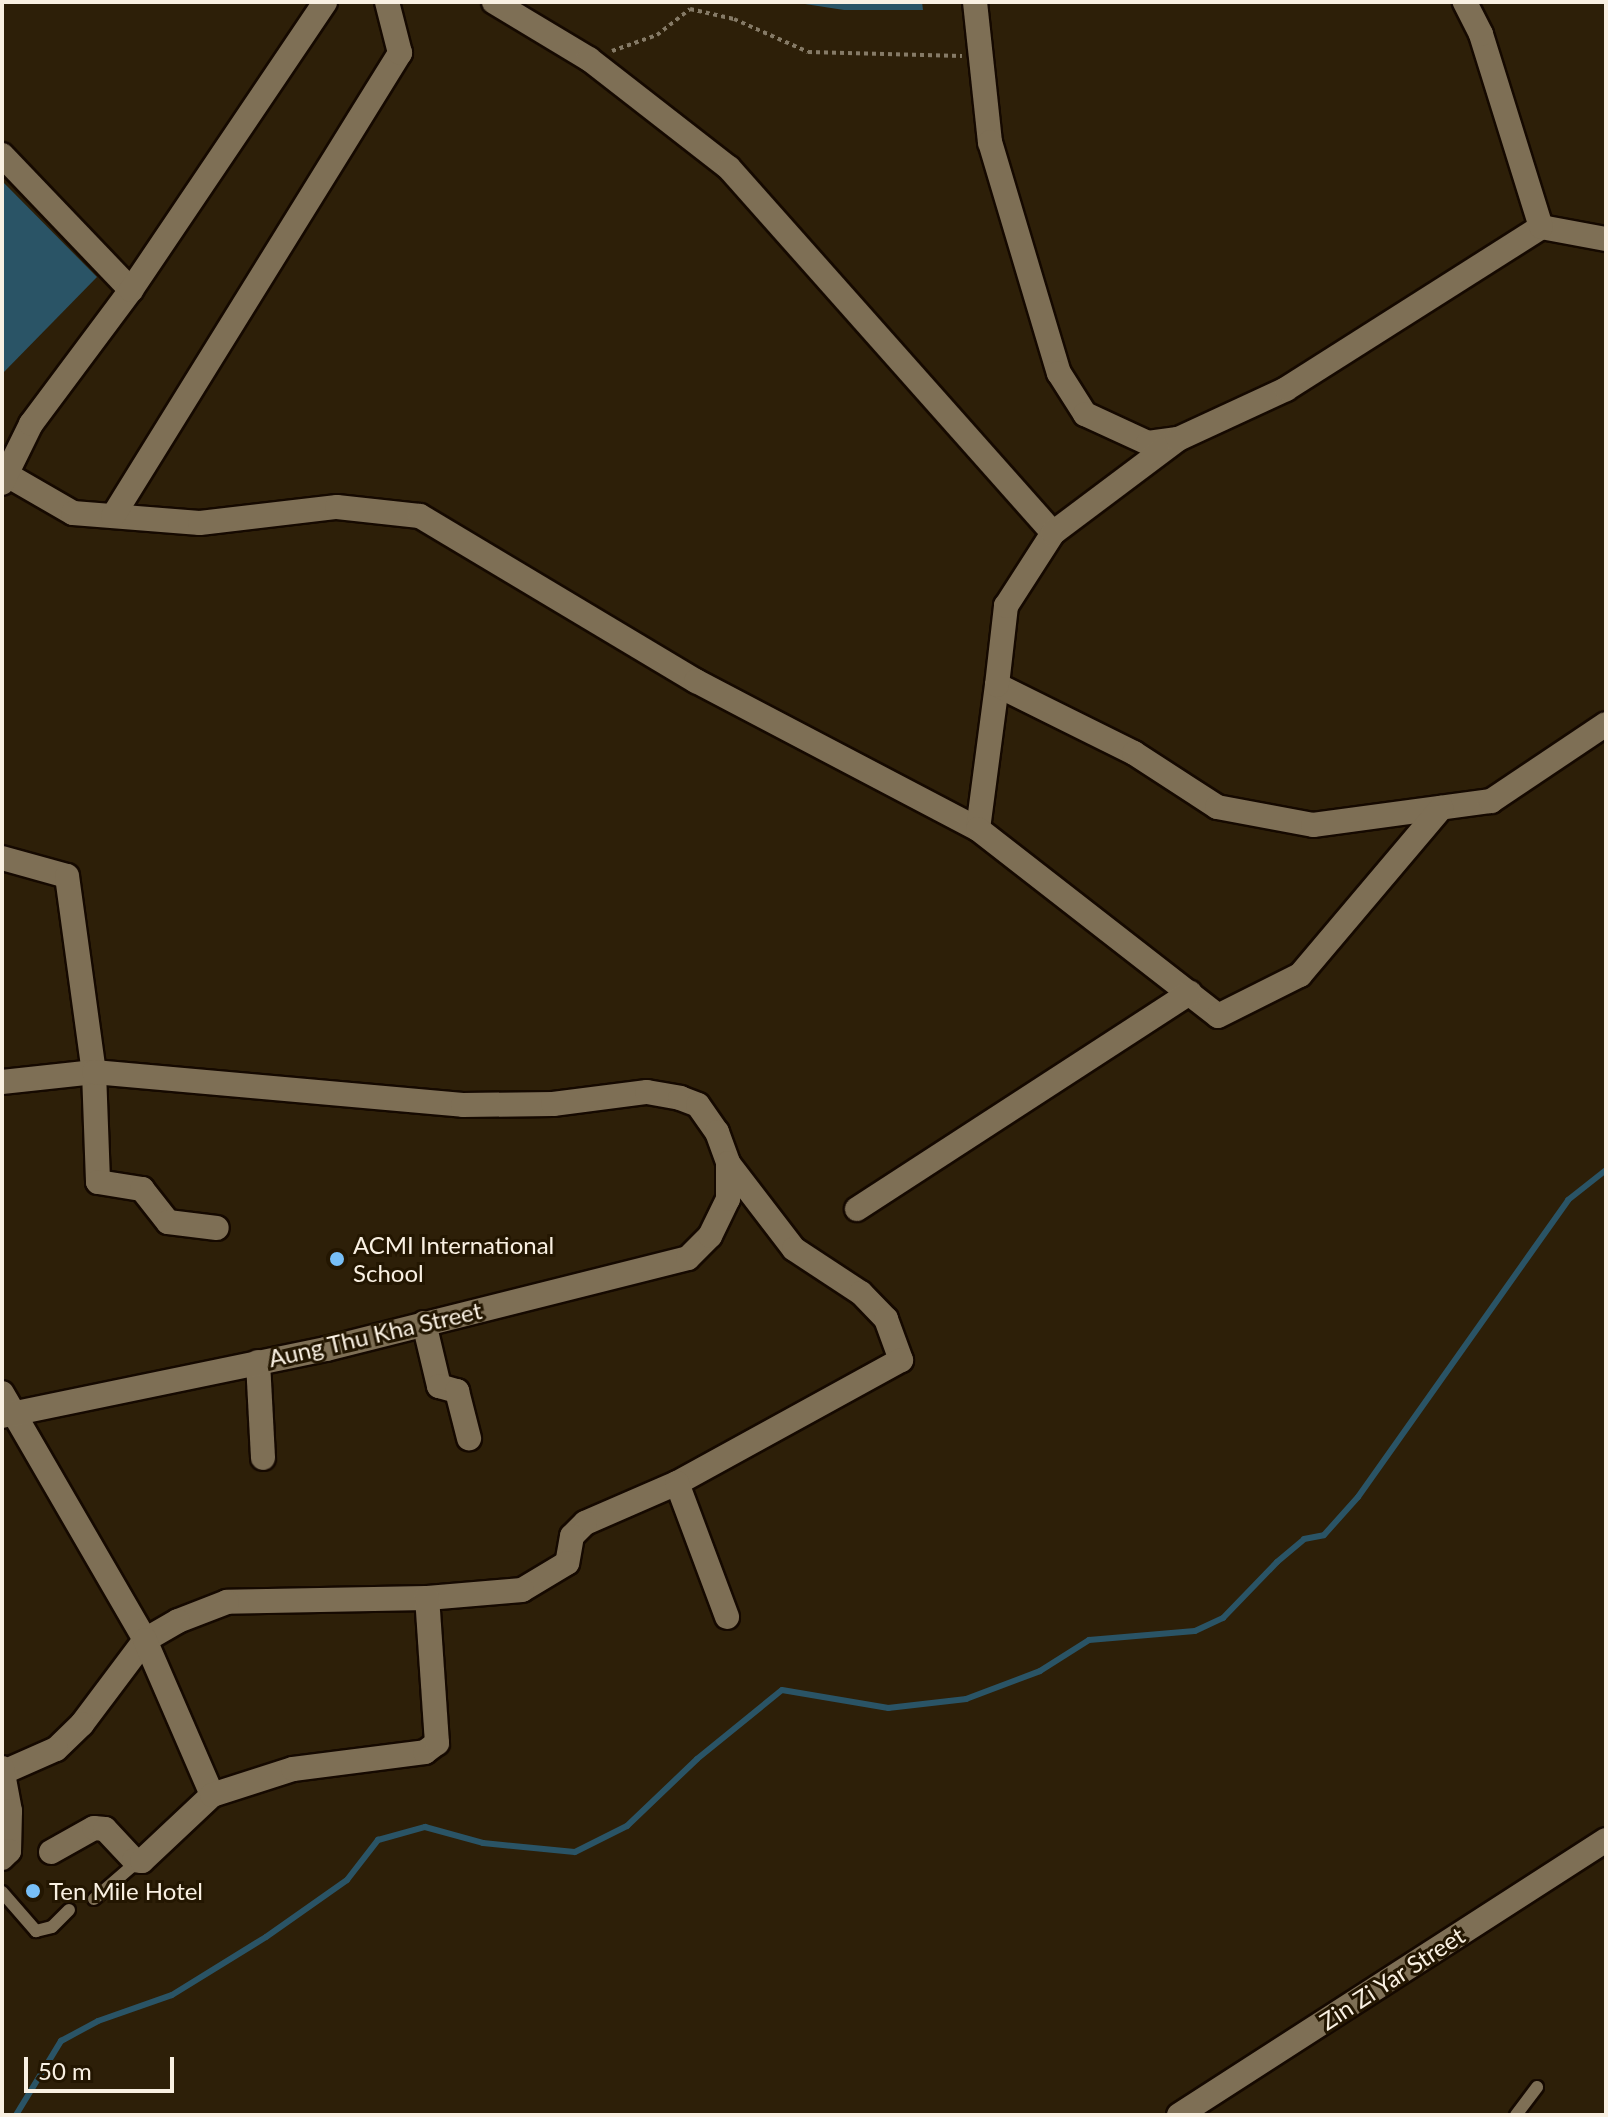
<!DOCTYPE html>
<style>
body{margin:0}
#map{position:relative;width:1608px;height:2117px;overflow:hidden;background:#2d1f08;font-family:Lato,sans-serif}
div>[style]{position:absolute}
.water>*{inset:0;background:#2a5466}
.stream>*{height:6px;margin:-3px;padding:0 3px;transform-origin:3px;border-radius:3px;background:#2a5466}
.path>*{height:4px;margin-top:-2px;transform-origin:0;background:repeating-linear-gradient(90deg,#857a66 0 4px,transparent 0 8px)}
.roads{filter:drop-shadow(2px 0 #150900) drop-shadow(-2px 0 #150900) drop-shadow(0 2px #150900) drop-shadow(0 -2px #150900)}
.service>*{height:12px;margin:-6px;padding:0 6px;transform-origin:6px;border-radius:6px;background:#7e6f55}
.minor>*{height:24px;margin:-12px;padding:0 12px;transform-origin:12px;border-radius:12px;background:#7e6f55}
.dots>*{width:22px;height:22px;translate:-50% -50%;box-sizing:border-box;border:4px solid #231601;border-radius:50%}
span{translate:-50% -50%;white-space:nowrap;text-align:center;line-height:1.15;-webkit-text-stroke:6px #231601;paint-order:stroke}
.poi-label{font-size:24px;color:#f9f0e2}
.left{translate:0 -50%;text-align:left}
.street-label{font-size:24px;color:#f9f0e2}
.frame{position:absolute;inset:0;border:4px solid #f9f0e2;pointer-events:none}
.scale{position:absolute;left:24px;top:2057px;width:150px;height:36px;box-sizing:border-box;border:4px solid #f9f0e2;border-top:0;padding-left:10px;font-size:24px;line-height:28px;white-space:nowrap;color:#f9f0e2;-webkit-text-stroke:6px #231601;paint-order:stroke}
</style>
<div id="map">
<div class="water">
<i style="clip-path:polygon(792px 2px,922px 2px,923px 10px,844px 10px)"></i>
<i style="clip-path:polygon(2px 181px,97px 277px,2px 374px)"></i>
</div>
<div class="stream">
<i style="left:16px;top:2115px;width:87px;rotate:-58.7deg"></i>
<i style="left:61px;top:2041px;width:42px;rotate:-28.4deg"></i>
<i style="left:98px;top:2021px;width:78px;rotate:-19.4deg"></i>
<i style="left:172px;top:1995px;width:110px;rotate:-31.7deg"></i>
<i style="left:266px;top:1937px;width:99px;rotate:-35.1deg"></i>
<i style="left:347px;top:1880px;width:51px;rotate:-52.2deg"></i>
<i style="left:378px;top:1840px;width:49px;rotate:-15.5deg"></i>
<i style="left:425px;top:1827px;width:60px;rotate:15.4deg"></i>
<i style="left:483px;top:1843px;width:92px;rotate:5.6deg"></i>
<i style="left:575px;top:1852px;width:58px;rotate:-26.6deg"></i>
<i style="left:627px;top:1826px;width:97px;rotate:-43.7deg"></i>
<i style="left:697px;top:1759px;width:109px;rotate:-39.1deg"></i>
<i style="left:782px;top:1690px;width:108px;rotate:9.6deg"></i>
<i style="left:888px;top:1708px;width:79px;rotate:-6.6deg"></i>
<i style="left:966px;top:1699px;width:79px;rotate:-20.7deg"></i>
<i style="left:1040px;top:1671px;width:58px;rotate:-32.3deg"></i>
<i style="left:1089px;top:1640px;width:106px;rotate:-4.9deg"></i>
<i style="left:1195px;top:1631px;width:31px;rotate:-25deg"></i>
<i style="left:1223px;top:1618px;width:78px;rotate:-46deg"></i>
<i style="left:1277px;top:1562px;width:35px;rotate:-40deg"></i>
<i style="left:1304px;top:1539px;width:20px;rotate:-11deg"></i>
<i style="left:1324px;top:1535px;width:51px;rotate:-48.2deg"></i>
<i style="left:1358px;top:1497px;width:364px;rotate:-54.7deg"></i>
<i style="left:1568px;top:1200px;width:48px;rotate:-38.3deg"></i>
</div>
<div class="path">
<i style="left:612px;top:51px;width:48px;rotate:-19.6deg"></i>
<i style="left:657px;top:35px;width:42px;rotate:-38.2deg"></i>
<i style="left:690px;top:9px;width:45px;rotate:12.8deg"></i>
<i style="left:734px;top:19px;width:81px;rotate:24deg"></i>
<i style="left:808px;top:52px;width:154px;rotate:1.5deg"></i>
</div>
<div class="roads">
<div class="service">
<i style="left:2px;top:1892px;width:52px;rotate:48.9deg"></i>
<i style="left:36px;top:1931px;width:16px;rotate:-14deg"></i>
<i style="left:52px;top:1927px;width:24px;rotate:-45deg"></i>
<i style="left:94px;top:1899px;width:58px;rotate:-40.8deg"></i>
<i style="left:1516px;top:2115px;width:35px;rotate:-53deg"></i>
</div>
<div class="minor">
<i style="left:494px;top:2px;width:111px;rotate:31deg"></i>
<i style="left:589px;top:59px;width:177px;rotate:37.9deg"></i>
<i style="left:729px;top:168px;width:488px;rotate:48.4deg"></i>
<i style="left:975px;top:2px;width:141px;rotate:83.9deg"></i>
<i style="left:990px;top:142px;width:241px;rotate:73.4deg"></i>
<i style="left:1059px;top:373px;width:49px;rotate:57.6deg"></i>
<i style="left:1085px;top:414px;width:69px;rotate:24.7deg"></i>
<i style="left:1148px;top:443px;width:28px;rotate:-8deg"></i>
<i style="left:2px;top:155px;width:187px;rotate:46.3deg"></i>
<i style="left:1541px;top:227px;width:66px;rotate:10.5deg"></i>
<i style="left:2px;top:472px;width:82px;rotate:30deg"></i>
<i style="left:73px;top:513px;width:127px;rotate:4.5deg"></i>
<i style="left:200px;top:523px;width:138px;rotate:-6.7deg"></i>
<i style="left:337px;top:507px;width:83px;rotate:6.2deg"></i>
<i style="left:420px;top:516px;width:322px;rotate:30.9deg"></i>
<i style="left:696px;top:681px;width:318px;rotate:27.7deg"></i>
<i style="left:978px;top:829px;width:145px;rotate:-82.5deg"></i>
<i style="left:997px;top:685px;width:153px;rotate:26.4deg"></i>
<i style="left:1134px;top:753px;width:99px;rotate:33deg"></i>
<i style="left:1217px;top:807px;width:98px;rotate:10.6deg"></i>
<i style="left:1313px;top:825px;width:180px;rotate:-7.7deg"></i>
<i style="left:1491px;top:801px;width:138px;rotate:-33.8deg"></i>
<i style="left:2px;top:483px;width:66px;rotate:-63.8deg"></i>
<i style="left:31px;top:424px;width:167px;rotate:-53.3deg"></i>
<i style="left:131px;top:290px;width:347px;rotate:-56deg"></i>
<i style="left:113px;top:516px;width:545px;rotate:-58.21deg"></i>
<i style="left:400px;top:53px;width:53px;rotate:-104.3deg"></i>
<i style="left:997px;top:685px;width:80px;rotate:-83.5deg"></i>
<i style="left:1006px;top:606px;width:87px;rotate:-57.2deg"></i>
<i style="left:1053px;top:533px;width:156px;rotate:-36.9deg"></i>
<i style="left:1178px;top:439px;width:119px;rotate:-24.8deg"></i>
<i style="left:1286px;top:389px;width:302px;rotate:-32.4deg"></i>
<i style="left:1541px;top:227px;width:202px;rotate:-107.3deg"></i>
<i style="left:1481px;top:34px;width:36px;rotate:-117deg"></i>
<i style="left:978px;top:829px;width:304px;rotate:37.9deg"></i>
<i style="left:1218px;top:1016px;width:92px;rotate:-26.6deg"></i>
<i style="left:1300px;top:975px;width:219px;rotate:-49.8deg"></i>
<i style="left:2px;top:858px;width:67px;rotate:15.5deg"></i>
<i style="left:67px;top:876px;width:198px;rotate:82.2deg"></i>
<i style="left:94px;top:1072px;width:110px;rotate:87.9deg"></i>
<i style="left:98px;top:1182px;width:45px;rotate:9deg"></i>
<i style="left:142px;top:1189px;width:42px;rotate:51.8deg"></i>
<i style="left:168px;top:1222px;width:49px;rotate:7deg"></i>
<i style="left:2px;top:1082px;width:93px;rotate:-6.2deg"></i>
<i style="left:94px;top:1072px;width:370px;rotate:5.1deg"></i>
<i style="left:463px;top:1105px;width:90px;rotate:-0.6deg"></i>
<i style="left:553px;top:1104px;width:95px;rotate:-7.3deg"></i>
<i style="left:647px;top:1092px;width:34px;rotate:10deg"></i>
<i style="left:680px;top:1098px;width:19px;rotate:21deg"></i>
<i style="left:698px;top:1105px;width:33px;rotate:55deg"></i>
<i style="left:717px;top:1132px;width:33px;rotate:70deg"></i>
<i style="left:728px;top:1163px;width:108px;rotate:52.5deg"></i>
<i style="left:794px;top:1249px;width:80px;rotate:33.3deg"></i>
<i style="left:861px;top:1293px;width:36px;rotate:46deg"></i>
<i style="left:886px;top:1319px;width:44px;rotate:69.9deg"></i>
<i style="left:901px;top:1360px;width:256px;rotate:151.2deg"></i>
<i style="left:677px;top:1483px;width:100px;rotate:156.5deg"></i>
<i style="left:585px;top:1523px;width:18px;rotate:135deg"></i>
<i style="left:572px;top:1536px;width:27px;rotate:100deg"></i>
<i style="left:567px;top:1563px;width:52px;rotate:149deg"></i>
<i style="left:522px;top:1590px;width:95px;rotate:175.2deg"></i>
<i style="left:427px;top:1598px;width:200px;rotate:178.9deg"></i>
<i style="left:227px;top:1602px;width:53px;rotate:158.8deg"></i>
<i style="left:178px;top:1621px;width:38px;rotate:150deg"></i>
<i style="left:145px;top:1640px;width:105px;rotate:126.9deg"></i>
<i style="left:82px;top:1724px;width:36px;rotate:136deg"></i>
<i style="left:56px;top:1749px;width:57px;rotate:156.1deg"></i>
<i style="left:857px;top:1209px;width:397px;rotate:-33deg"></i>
<i style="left:424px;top:1323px;width:65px;rotate:76.6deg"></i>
<i style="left:439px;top:1386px;width:19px;rotate:16deg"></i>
<i style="left:457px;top:1391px;width:49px;rotate:75.7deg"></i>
<i style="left:258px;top:1362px;width:96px;rotate:87deg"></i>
<i style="left:2px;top:1393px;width:285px;rotate:59.9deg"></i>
<i style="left:145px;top:1640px;width:169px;rotate:66.6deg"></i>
<i style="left:2px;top:1416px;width:331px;rotate:-11.7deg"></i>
<i style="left:326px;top:1349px;width:373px;rotate:-14.1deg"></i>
<i style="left:688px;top:1258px;width:31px;rotate:-45deg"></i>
<i style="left:710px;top:1236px;width:41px;rotate:-64.1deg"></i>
<i style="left:728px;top:1199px;width:36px;rotate:-90deg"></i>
<i style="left:677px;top:1483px;width:143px;rotate:69.5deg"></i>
<i style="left:2px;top:1768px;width:44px;rotate:79.5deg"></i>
<i style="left:10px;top:1811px;width:40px;rotate:91.4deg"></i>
<i style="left:9px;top:1851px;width:10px;rotate:135deg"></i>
<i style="left:51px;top:1852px;width:49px;rotate:-29.2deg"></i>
<i style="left:94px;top:1828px;width:11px;rotate:5deg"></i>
<i style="left:105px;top:1829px;width:42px;rotate:46.9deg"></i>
<i style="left:134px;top:1860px;width:8px;rotate:7deg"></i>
<i style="left:142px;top:1861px;width:96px;rotate:-43.3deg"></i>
<i style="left:212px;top:1795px;width:85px;rotate:-17.8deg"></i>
<i style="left:293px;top:1769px;width:133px;rotate:-7.3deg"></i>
<i style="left:425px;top:1752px;width:15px;rotate:-37deg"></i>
<i style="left:437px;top:1743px;width:145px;rotate:-93.9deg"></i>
<i style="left:1179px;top:2115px;width:508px;rotate:-32.78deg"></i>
</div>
</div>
<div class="dots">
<i style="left:337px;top:1259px;background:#78bff7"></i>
<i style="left:33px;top:1891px;background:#78bff7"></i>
</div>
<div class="poi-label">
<span class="left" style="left:353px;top:1259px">ACMI International<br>School</span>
<span class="left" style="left:49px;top:1891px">Ten Mile Hotel</span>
</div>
<div class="street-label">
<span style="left:375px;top:1334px;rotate:-13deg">Aung Thu Kha Street</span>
<span style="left:1392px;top:1978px;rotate:-33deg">Zin Zi Yar Street</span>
</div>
<div class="frame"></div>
<div class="scale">50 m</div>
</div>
